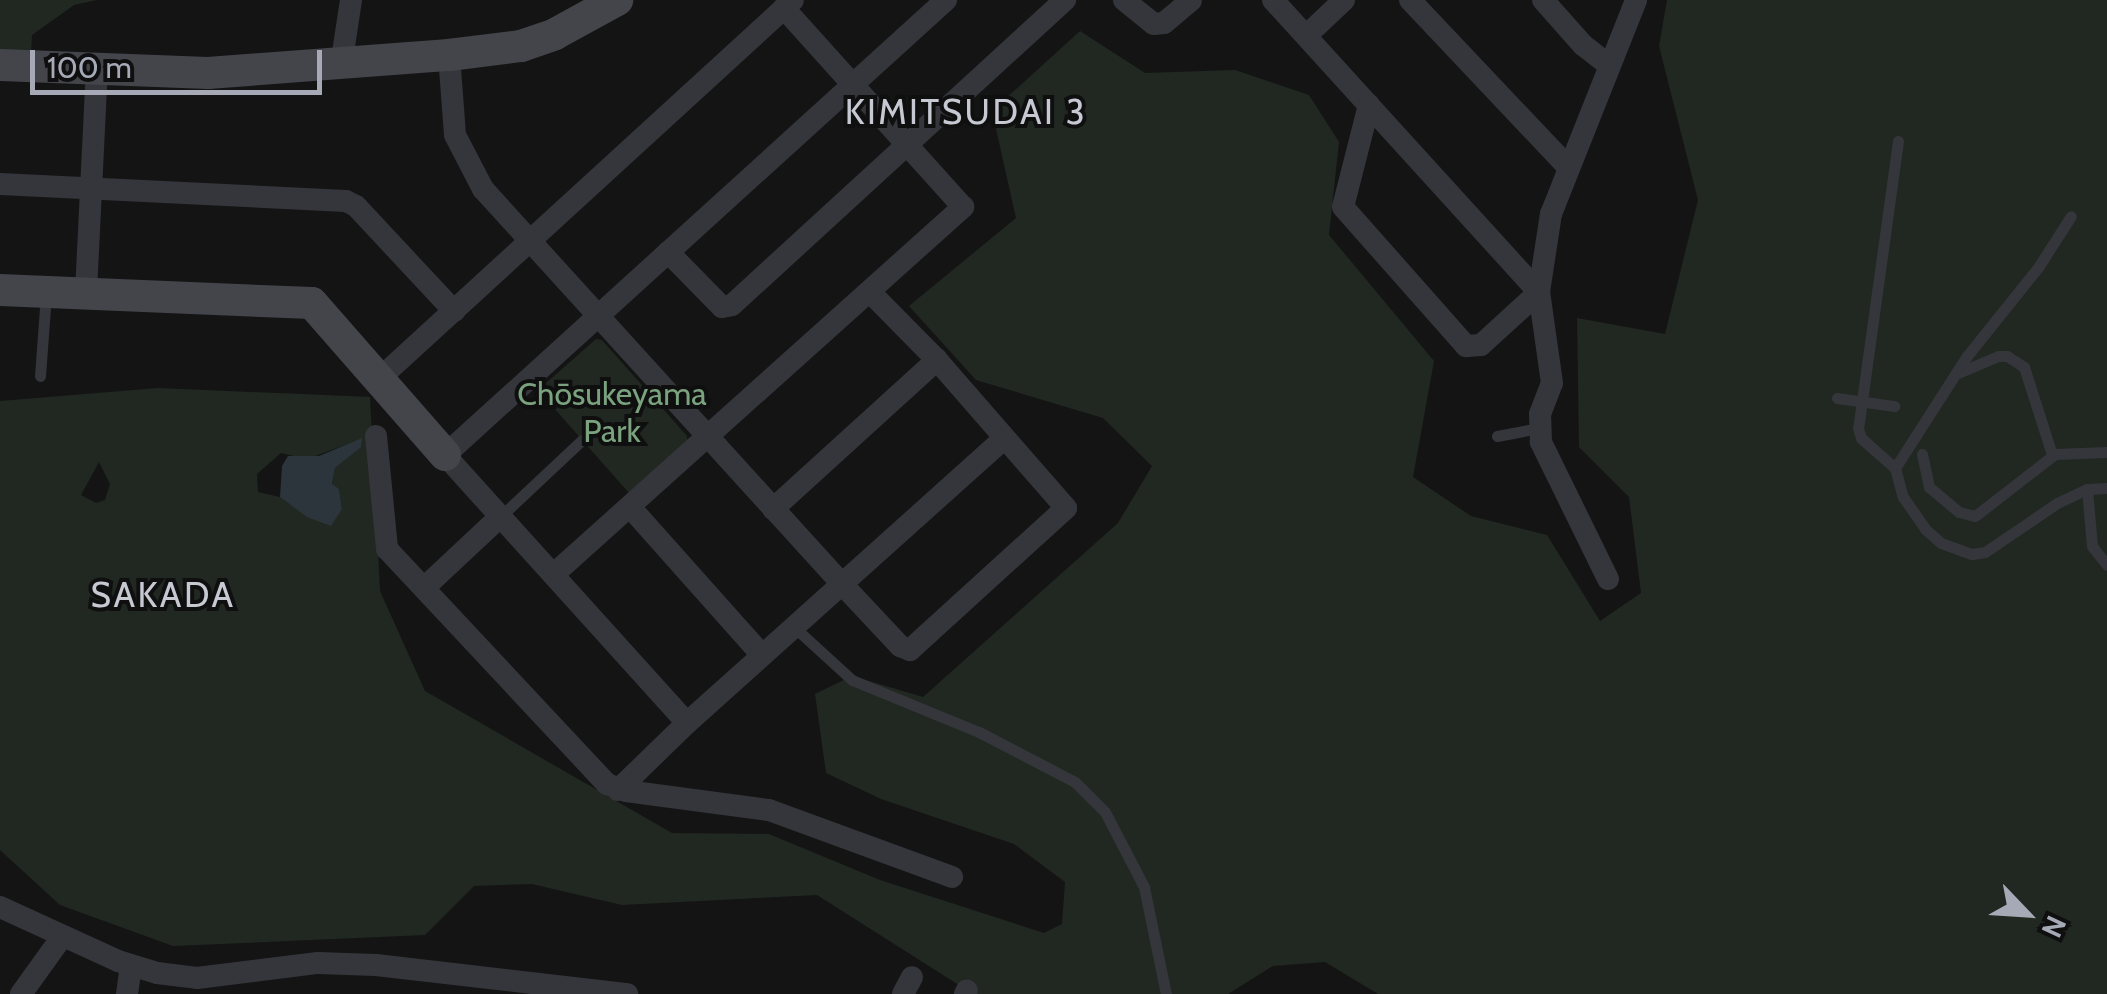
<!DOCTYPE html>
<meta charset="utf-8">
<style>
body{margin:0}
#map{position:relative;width:2107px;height:994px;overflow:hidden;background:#141415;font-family:Cabin,sans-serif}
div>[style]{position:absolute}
.green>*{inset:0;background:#202821}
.water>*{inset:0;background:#2c353b}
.lane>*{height:11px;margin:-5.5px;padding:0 5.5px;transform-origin:5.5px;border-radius:5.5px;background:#35363b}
.street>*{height:22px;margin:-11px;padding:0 11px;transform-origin:11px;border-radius:11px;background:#35363b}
.secondary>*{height:32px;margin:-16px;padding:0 16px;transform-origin:16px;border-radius:16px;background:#43454b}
span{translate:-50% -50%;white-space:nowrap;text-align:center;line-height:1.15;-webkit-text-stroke:8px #0f0f10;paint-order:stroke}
.park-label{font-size:32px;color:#7ba27e}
.neighbourhood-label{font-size:35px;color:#c6c9d2;letter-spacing:2.5px}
.north{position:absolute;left:1977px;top:864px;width:100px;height:100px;-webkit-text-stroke:8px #0f0f10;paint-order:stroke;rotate:115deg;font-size:28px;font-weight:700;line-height:40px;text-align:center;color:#a5aab6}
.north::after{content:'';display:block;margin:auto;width:35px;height:45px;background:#a5aab6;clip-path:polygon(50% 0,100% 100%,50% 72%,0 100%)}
.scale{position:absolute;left:30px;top:50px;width:292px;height:45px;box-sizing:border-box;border:5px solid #a5aab6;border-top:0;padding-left:12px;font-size:30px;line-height:35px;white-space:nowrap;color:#a5aab6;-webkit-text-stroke:8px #0f0f10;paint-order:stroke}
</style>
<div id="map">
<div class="green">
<i style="clip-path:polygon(0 0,97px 0,74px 5px,32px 35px,31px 55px,0 54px)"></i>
<i style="clip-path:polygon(evenodd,1667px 0,2107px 0,2107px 994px,1378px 994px,1325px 962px,1273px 966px,1228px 994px,973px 994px,817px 895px,622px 905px,532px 884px,474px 886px,425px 935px,173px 946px,60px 905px,0 850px,0 401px,158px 388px,370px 397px,380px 591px,425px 691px,672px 833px,769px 834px,880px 880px,1044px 933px,1062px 924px,1065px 882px,1014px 844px,881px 799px,826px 773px,815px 694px,852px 676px,923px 697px,1118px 523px,1152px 466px,1103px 418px,976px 380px,909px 306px,1016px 218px,992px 111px,1080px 31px,1145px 73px,1235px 70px,1309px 95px,1339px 142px,1329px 235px,1434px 361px,1413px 477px,1471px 516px,1547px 535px,1600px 621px,1641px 593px,1629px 497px,1579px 447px,1577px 318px,1665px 334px,1698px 200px,1659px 46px,1667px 0,358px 440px,352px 454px,335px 468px,332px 485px,339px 489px,342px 509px,300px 511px,280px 497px,258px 492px,257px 474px,281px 453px,307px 459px,358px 440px,1667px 0,99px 462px,110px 484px,105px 500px,96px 503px,81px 495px,99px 462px)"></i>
<i style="clip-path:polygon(596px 339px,602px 340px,687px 436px,687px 441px,629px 493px,538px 390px)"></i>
</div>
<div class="water">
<i style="clip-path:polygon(362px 438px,361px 447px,335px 468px,332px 484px,339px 489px,342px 509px,331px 526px,307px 517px,280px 497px,282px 466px,288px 456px,319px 456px)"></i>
</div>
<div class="lane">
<i style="left:1898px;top:141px;width:290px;rotate:97.9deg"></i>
<i style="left:1858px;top:428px;width:10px;rotate:73deg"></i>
<i style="left:1861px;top:438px;width:45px;rotate:41.4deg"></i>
<i style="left:1895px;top:468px;width:30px;rotate:75deg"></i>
<i style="left:1903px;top:497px;width:39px;rotate:55deg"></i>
<i style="left:1925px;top:529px;width:21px;rotate:41deg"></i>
<i style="left:1941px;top:543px;width:33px;rotate:20deg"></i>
<i style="left:1972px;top:554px;width:13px;rotate:-9deg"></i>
<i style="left:1985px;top:552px;width:87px;rotate:-34.2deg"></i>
<i style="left:2057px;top:503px;width:33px;rotate:-25deg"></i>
<i style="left:2087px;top:489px;width:20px;rotate:-3deg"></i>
<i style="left:1958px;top:373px;width:43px;rotate:-23deg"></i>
<i style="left:1998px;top:356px;width:9px"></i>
<i style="left:2007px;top:356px;width:20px;rotate:33deg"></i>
<i style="left:2024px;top:367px;width:92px;rotate:72.3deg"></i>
<i style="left:40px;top:376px;width:81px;rotate:-85.8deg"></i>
<i style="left:1837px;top:398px;width:58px;rotate:8deg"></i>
<i style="left:1497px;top:436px;width:43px;rotate:-10.8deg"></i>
<i style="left:1922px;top:454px;width:34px;rotate:78deg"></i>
<i style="left:1929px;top:487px;width:39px;rotate:40deg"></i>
<i style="left:1959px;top:512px;width:16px;rotate:14deg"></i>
<i style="left:1975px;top:516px;width:101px;rotate:-37.8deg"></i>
<i style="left:2055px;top:454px;width:52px;rotate:-2.2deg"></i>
<i style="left:1895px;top:468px;width:133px;rotate:-57.3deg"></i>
<i style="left:1967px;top:356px;width:115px;rotate:-51.3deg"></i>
<i style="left:2039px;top:266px;width:59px;rotate:-57.4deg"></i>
<i style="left:2087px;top:489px;width:57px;rotate:85deg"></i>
<i style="left:2092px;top:546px;width:24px;rotate:52deg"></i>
<i style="left:501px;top:516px;width:111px;rotate:-43.2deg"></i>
<i style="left:794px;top:627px;width:79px;rotate:42.4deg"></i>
<i style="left:852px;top:680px;width:137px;rotate:22.3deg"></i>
<i style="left:979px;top:732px;width:108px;rotate:27.5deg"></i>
<i style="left:1075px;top:782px;width:42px;rotate:45deg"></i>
<i style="left:1105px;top:812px;width:85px;rotate:62.5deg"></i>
<i style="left:1144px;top:887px;width:109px;rotate:78.4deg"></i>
</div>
<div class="street">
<i style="left:1124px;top:0;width:38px;rotate:39deg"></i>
<i style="left:1154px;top:24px;width:10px;rotate:-6deg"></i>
<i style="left:1164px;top:23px;width:35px;rotate:-40deg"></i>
<i style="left:1273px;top:0;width:395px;rotate:47.7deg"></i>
<i style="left:1410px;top:0;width:228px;rotate:46.6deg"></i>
<i style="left:1543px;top:0;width:60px;rotate:48.4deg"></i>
<i style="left:1583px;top:45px;width:33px;rotate:38deg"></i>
<i style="left:1307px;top:35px;width:51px;rotate:-43.4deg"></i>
<i style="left:449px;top:55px;width:80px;rotate:85.7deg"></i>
<i style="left:455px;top:135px;width:61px;rotate:62.6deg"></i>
<i style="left:483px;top:189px;width:534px;rotate:47.73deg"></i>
<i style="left:842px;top:584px;width:85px;rotate:46.9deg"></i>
<i style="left:900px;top:646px;width:11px;rotate:22deg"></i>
<i style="left:910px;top:650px;width:211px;rotate:-42.3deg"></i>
<i style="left:1066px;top:508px;width:196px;rotate:-131.1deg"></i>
<i style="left:937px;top:360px;width:95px;rotate:-134.6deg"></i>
<i style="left:341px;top:66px;width:67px;rotate:-81.4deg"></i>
<i style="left:1369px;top:105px;width:105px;rotate:104.3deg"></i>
<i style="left:1343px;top:207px;width:186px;rotate:48.5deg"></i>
<i style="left:1466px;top:346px;width:15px;rotate:-4deg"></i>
<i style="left:1481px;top:345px;width:79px;rotate:-42.4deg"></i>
<i style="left:0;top:184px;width:346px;rotate:2.8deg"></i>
<i style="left:346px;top:201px;width:11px;rotate:27deg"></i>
<i style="left:356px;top:206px;width:144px;rotate:47deg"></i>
<i style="left:668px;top:252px;width:77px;rotate:45.5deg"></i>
<i style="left:722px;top:307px;width:10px;rotate:-11deg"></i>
<i style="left:732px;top:305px;width:452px;rotate:-42.5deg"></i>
<i style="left:86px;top:292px;width:223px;rotate:-87.2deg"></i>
<i style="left:379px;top:379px;width:561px;rotate:-42.47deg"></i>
<i style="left:376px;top:436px;width:114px;rotate:84.4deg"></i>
<i style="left:387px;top:549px;width:322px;rotate:46.9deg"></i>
<i style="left:607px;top:784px;width:20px;rotate:20deg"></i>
<i style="left:626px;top:791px;width:144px;rotate:7.6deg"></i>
<i style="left:769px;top:810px;width:195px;rotate:20.1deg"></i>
<i style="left:630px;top:507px;width:198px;rotate:48.3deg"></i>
<i style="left:773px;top:509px;width:222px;rotate:-42.3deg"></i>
<i style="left:554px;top:574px;width:550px;rotate:-41.9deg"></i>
<i style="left:963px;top:207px;width:268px;rotate:-132deg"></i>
<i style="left:1608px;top:579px;width:153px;rotate:-116.1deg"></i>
<i style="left:1541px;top:442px;width:28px;rotate:-92deg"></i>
<i style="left:1540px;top:414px;width:33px;rotate:-69deg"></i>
<i style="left:1552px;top:383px;width:92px;rotate:-98.1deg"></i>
<i style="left:1539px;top:292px;width:79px;rotate:-81.3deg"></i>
<i style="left:1551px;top:214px;width:230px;rotate:-68.3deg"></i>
<i style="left:425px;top:587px;width:104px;rotate:-43.1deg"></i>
<i style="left:687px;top:723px;width:361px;rotate:-132.1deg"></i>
<i style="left:445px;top:455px;width:677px;rotate:-42.25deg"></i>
<i style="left:618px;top:790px;width:96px;rotate:-44.2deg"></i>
<i style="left:687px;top:723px;width:426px;rotate:-41.9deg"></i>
<i style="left:0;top:907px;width:130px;rotate:24.6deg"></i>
<i style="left:118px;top:961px;width:41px;rotate:17.1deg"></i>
<i style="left:157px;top:973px;width:40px;rotate:7.1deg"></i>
<i style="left:197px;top:978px;width:122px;rotate:-7.1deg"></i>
<i style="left:318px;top:963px;width:58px;rotate:2deg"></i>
<i style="left:376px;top:965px;width:253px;rotate:6.6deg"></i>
<i style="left:21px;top:994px;width:70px;rotate:-54.3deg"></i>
<i style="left:127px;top:994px;width:29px;rotate:-82deg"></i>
<i style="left:903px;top:994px;width:19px;rotate:-62deg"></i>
<i style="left:965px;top:994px;width:4px;rotate:-63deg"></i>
</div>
<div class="secondary">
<i style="left:0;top:65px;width:208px;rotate:2.2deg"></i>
<i style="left:208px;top:73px;width:242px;rotate:-4.3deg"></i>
<i style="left:449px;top:55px;width:73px;rotate:-7.1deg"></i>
<i style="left:521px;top:46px;width:36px;rotate:-19deg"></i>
<i style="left:555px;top:34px;width:71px;rotate:-28.7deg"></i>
<i style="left:0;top:290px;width:312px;rotate:2.4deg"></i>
<i style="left:312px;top:303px;width:202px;rotate:48.8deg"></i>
</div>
<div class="park-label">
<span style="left:612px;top:413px">Chōsukeyama<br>Park</span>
</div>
<div class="neighbourhood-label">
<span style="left:966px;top:112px">KIMITSUDAI 3</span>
<span style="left:163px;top:595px">SAKADA</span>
</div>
<div class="north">N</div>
<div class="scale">100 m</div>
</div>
